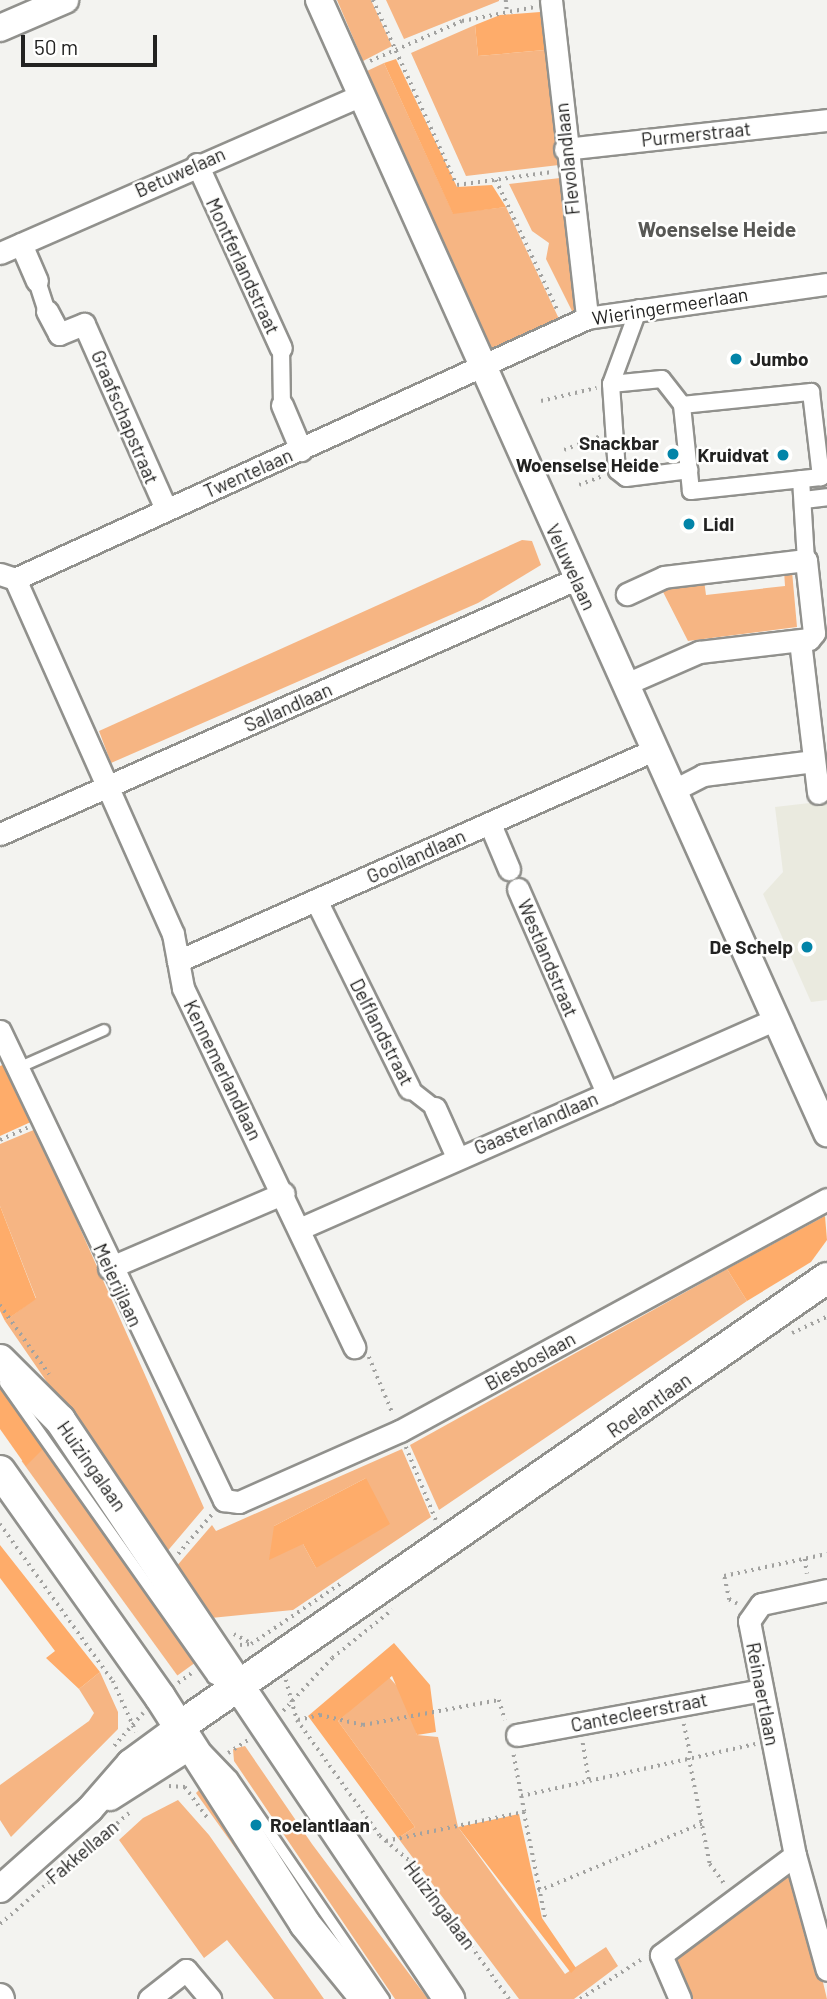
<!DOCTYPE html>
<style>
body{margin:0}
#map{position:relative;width:827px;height:1999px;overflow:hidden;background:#f3f3f0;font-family:Barlow,sans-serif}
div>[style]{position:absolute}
.built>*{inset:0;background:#eaeadf}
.green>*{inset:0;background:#f6b583;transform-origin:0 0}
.forest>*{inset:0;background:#feac6a}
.path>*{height:3.5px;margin-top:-1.75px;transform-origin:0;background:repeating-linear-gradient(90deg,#a2a2a0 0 2px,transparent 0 7px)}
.roads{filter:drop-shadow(2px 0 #91918d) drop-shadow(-2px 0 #91918d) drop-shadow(0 2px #91918d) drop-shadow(0 -2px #91918d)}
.service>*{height:10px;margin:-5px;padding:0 5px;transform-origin:5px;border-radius:5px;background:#fff}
.pedestrian>*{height:16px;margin:-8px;padding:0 8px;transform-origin:8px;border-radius:8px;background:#fff}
.minor>*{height:21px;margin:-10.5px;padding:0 10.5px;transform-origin:10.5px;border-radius:10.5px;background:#fff}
.tertiary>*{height:26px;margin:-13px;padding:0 13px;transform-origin:13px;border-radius:13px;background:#fff}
.secondary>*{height:30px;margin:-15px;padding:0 15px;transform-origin:15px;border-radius:15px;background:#fff}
.dots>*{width:19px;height:19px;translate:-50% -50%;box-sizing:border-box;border:4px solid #fffffe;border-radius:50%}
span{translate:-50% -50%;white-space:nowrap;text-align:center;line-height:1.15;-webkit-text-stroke:5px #fffffe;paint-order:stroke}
.street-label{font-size:19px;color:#222221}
.poi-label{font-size:19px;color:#222221;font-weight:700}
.left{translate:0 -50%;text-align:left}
.right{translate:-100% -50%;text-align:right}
.neighbourhood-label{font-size:21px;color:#585855;font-weight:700}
.scale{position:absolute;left:21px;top:35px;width:136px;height:32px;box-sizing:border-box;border:4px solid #222221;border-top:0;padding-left:9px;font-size:21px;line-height:24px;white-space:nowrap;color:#222221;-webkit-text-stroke:5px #fffffe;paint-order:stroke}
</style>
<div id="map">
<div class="built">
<i style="clip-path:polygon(827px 801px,827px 1000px,811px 1002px,763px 894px,783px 872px,775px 807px)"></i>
</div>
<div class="green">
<i style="clip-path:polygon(337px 0,371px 0,392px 46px,363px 61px)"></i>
<i style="clip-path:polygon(386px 0,499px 0,499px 1px,404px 39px)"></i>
<i style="clip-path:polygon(475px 25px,478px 56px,545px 50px,559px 165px,466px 176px,411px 53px)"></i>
<i style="clip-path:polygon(384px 63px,453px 213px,506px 207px,560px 321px,492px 352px,367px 71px)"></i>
<i style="clip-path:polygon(560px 178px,576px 305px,573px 313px,546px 259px,549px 243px,532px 231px,509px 184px)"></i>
<i style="clip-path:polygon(522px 540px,532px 541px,541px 565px,478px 603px,111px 763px,99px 731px)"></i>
<i style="clip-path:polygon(784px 571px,792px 571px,797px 627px,688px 641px,660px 586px,704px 580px,706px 595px,785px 586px)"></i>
<i style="clip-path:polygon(36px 1129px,204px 1508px,165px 1554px,5px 1321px,36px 1298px,0 1206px,0 1144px)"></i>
<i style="clip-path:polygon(727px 1269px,747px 1301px,439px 1510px,410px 1445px)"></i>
<i style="left:41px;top:1447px;width:265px;height:24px;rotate:54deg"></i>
<i style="clip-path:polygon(evenodd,402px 1449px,431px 1517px,293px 1610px,211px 1618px,175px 1568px,212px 1525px,216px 1531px,402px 1449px,366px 1478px,316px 1568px,303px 1544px,274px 1526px,366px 1478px)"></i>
<i style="clip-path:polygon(100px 1672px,118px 1712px,118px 1729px,11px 1837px,0 1820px,0 1785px,89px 1721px,94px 1713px,79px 1689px)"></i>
<i style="clip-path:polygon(388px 1676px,405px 1695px,417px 1735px,438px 1737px,458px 1827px,565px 1974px,606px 1947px,618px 1966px,574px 1999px,519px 1999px,398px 1838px,415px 1827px,338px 1721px)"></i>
<i style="clip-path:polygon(245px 1746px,312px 1844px,428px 1999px,395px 1999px,234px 1761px,233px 1749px)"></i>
<i style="clip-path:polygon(200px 1789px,342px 1984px,356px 1999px,343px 1999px,196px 1793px)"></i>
<i style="clip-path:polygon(178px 1800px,209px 1835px,324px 1999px,274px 1999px,227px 1940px,204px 1958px,119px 1840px,143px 1818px)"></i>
<i style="clip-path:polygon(794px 1861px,827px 1999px,688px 1999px,666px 1956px)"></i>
</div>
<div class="forest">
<i style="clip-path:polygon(540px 12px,545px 50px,478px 56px,475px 25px,500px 15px)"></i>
<i style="clip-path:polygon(396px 59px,457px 187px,492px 185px,506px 207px,453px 214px,384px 63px)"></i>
<i style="clip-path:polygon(7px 1063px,33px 1121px,0 1136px,0 1066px)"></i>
<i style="clip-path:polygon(0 1206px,36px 1299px,5px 1321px,0 1311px)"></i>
<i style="clip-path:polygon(825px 1216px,827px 1240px,811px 1262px,747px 1301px,727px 1269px)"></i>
<i style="clip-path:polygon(0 1386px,45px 1447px,26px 1466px,0 1429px)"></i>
<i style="clip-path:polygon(366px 1478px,390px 1524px,316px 1568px,303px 1544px,269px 1560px,274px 1526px)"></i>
<i style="clip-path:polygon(0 1545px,100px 1672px,79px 1689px,46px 1658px,55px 1651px,0 1578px)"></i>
<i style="clip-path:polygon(394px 1643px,430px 1685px,436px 1732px,417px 1735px,392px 1676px,338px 1721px,415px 1827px,398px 1838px,308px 1716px)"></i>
<i style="clip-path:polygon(519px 1814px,542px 1918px,576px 1968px,571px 1973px,458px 1827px)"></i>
</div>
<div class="path">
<i style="left:373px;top:0;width:203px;rotate:65.6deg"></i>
<i style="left:457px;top:185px;width:96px;rotate:-7.8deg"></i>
<i style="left:506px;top:0;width:12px;rotate:85deg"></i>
<i style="left:370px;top:61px;width:100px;rotate:-23.5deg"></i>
<i style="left:462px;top:21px;width:74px;rotate:-10.9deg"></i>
<i style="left:496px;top:180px;width:145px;rotate:64.7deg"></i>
<i style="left:541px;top:401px;width:57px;rotate:-13.3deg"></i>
<i style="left:564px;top:450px;width:39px;rotate:-21deg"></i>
<i style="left:579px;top:485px;width:25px;rotate:-21deg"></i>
<i style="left:0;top:1140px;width:30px;rotate:-24deg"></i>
<i style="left:0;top:1305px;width:85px;rotate:54.6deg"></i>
<i style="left:792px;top:1333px;width:38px;rotate:-25deg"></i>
<i style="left:369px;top:1357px;width:62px;rotate:67.2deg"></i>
<i style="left:406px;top:1447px;width:79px;rotate:67.7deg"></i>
<i style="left:0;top:1524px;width:193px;rotate:54.3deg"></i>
<i style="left:113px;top:1681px;width:56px;rotate:65.7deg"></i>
<i style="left:178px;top:1554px;width:54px;rotate:-49.5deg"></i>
<i style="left:805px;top:1559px;width:15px;rotate:82deg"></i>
<i style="left:737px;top:1604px;width:9px;rotate:-153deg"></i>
<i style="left:729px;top:1600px;width:25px;rotate:-102deg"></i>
<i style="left:724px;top:1576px;width:105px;rotate:-12.1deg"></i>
<i style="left:234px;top:1634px;width:17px;rotate:28deg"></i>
<i style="left:240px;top:1645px;width:11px;rotate:-5deg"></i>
<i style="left:251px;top:1644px;width:111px;rotate:-34deg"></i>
<i style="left:286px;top:1680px;width:41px;rotate:74.6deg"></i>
<i style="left:297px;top:1720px;width:143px;rotate:54.4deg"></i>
<i style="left:380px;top:1836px;width:39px;rotate:40deg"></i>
<i style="left:410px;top:1861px;width:170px;rotate:54.3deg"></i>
<i style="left:178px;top:1683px;width:17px;rotate:-36deg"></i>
<i style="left:283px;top:1711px;width:72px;rotate:-47.2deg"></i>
<i style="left:332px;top:1658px;width:77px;rotate:-38.7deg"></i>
<i style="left:298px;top:1720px;width:23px;rotate:-13deg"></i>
<i style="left:320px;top:1715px;width:44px;rotate:13.1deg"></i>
<i style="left:363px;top:1725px;width:138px;rotate:-10.4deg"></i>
<i style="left:499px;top:1700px;width:21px;rotate:73deg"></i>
<i style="left:684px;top:1724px;width:35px;rotate:78deg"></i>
<i style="left:583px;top:1743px;width:37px;rotate:81deg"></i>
<i style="left:114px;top:1746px;width:44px;rotate:-48.7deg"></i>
<i style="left:228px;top:1753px;width:24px;rotate:-33deg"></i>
<i style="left:689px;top:1758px;width:108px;rotate:78.8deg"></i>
<i style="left:710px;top:1864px;width:27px;rotate:54deg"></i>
<i style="left:169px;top:1786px;width:16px;rotate:4deg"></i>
<i style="left:185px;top:1787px;width:39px;rotate:54deg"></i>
<i style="left:521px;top:1796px;width:240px;rotate:-12.5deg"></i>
<i style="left:524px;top:1812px;width:111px;rotate:78.6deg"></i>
<i style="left:386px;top:1841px;width:141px;rotate:-11.9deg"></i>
<i style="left:524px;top:1812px;width:60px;rotate:-100.6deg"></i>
<i style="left:538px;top:1891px;width:178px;rotate:-22.4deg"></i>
<i style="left:0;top:1924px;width:170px;rotate:-40.7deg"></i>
<i style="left:580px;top:1999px;width:74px;rotate:-32.8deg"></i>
</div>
<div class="roads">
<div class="service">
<i style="left:18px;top:1068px;width:94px;rotate:-23.8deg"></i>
<i style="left:5px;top:1383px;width:361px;rotate:54.8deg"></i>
<i style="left:213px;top:1678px;width:16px;rotate:27deg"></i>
<i style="left:206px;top:1750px;width:37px;rotate:46deg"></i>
<i style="left:232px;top:1777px;width:269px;rotate:55.6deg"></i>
</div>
<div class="pedestrian">
<i style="left:37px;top:281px;width:32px;rotate:72deg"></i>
<i style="left:639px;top:308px;width:81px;rotate:110.2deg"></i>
<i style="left:611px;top:384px;width:87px;rotate:86.1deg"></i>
<i style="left:617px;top:471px;width:11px;rotate:38deg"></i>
<i style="left:626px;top:478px;width:64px;rotate:-7.2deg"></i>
<i style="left:281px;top:348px;width:57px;rotate:89deg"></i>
<i style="left:611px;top:384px;width:51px;rotate:-5.6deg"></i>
<i style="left:662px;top:379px;width:33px;rotate:52deg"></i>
<i style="left:811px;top:392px;width:86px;rotate:83.3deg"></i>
<i style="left:821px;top:477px;width:131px;rotate:173.9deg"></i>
<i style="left:691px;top:491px;width:86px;rotate:-96deg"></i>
<i style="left:682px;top:405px;width:130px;rotate:-5.8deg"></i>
<i style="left:801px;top:479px;width:81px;rotate:86.5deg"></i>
<i style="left:804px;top:500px;width:23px;rotate:-7deg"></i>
<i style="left:409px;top:1088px;width:33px;rotate:38deg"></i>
</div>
<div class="minor">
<i style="left:551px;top:0;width:320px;rotate:83.5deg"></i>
<i style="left:565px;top:149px;width:264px;rotate:-6.3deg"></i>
<i style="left:197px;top:164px;width:202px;rotate:65.5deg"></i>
<i style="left:21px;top:244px;width:40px;rotate:66.6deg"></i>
<i style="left:0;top:253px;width:395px;rotate:-23.6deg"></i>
<i style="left:47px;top:311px;width:26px;rotate:62deg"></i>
<i style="left:59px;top:334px;width:27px;rotate:-22deg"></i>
<i style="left:84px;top:324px;width:202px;rotate:66.1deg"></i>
<i style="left:282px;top:405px;width:49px;rotate:67.1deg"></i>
<i style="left:0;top:574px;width:16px;rotate:18deg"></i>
<i style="left:15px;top:579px;width:389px;rotate:66deg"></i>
<i style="left:173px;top:934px;width:55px;rotate:79.5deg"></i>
<i style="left:183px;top:988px;width:398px;rotate:64.5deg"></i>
<i style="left:15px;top:579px;width:629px;rotate:-24.53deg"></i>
<i style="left:587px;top:318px;width:242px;rotate:-8.1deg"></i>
<i style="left:800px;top:641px;width:153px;rotate:83.2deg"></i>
<i style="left:626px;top:684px;width:80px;rotate:-23.7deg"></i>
<i style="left:699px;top:652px;width:111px;rotate:-6.7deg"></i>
<i style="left:809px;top:639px;width:8px;rotate:-50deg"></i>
<i style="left:814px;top:633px;width:73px;rotate:-96.3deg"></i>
<i style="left:806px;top:560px;width:143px;rotate:173.2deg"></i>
<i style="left:664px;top:577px;width:41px;rotate:155.3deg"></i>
<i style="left:674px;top:790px;width:33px;rotate:-27deg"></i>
<i style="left:703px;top:775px;width:112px;rotate:-7.2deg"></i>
<i style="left:490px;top:824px;width:49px;rotate:67.1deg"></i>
<i style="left:0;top:834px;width:630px;rotate:-23.88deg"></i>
<i style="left:518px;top:889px;width:223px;rotate:66.4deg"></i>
<i style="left:316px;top:900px;width:210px;rotate:63.7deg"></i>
<i style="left:178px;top:961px;width:521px;rotate:-23.91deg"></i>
<i style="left:0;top:1031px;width:520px;rotate:64.47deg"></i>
<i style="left:224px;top:1500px;width:15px;rotate:8deg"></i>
<i style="left:239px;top:1502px;width:176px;rotate:-23.8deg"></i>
<i style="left:400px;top:1431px;width:486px;rotate:-28.5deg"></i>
<i style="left:435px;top:1108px;width:54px;rotate:65.8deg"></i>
<i style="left:299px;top:1229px;width:519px;rotate:-23.75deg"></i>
<i style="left:109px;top:1268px;width:190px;rotate:-23.2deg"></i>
<i style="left:827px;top:1590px;width:67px;rotate:168deg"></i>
<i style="left:761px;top:1604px;width:21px;rotate:125deg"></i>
<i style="left:749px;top:1621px;width:238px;rotate:78.9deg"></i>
<i style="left:795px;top:1855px;width:119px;rotate:74.5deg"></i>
<i style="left:517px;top:1735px;width:249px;rotate:-10.4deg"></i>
<i style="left:149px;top:1999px;width:47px;rotate:-38.1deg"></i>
<i style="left:186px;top:1970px;width:38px;rotate:50deg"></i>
<i style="left:680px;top:1999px;width:48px;rotate:-113.4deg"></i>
<i style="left:661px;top:1955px;width:167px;rotate:-36.7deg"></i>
</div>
<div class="tertiary">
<i style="left:319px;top:0;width:1242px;rotate:65.85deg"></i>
<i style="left:0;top:28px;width:71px;rotate:-23.3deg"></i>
<i style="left:110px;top:1797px;width:95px;rotate:-32.5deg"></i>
<i style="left:0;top:1889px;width:120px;rotate:-41.6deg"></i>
<i style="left:90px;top:1809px;width:61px;rotate:-49deg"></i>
<i style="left:130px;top:1763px;width:61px;rotate:-36.3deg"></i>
<i style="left:0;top:1997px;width:2px;rotate:63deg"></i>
</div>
<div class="secondary">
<i style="left:0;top:1360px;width:85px;rotate:45deg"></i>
<i style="left:60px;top:1420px;width:698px;rotate:56.1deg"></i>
<i style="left:0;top:1471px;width:277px;rotate:54.7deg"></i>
<i style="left:160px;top:1697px;width:269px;rotate:57.4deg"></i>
<i style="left:305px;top:1924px;width:97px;rotate:50.9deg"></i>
<i style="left:179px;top:1727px;width:788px;rotate:-34.72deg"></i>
</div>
</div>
<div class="dots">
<i style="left:736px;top:359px;background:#0284a8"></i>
<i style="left:673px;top:454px;background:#0284a8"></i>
<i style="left:783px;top:455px;background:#0284a8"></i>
<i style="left:689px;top:524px;background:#0284a8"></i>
<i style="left:807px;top:947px;background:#0284a8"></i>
<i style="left:256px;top:1825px;background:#0284a8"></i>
</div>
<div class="street-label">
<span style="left:696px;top:134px;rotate:-6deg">Purmerstraat</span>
<span style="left:567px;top:159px;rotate:-96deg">Flevolandlaan</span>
<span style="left:180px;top:172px;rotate:-24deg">Betuwelaan</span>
<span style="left:243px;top:266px;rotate:65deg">Montferlandstraat</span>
<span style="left:670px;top:306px;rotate:-9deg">Wieringermeerlaan</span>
<span style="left:125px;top:417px;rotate:67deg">Graafschapstraat</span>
<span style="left:248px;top:473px;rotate:-24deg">Twentelaan</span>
<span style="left:571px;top:567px;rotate:65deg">Veluwelaan</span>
<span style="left:288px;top:707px;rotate:-24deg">Sallandlaan</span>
<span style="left:416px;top:856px;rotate:-24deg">Gooilandlaan</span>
<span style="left:548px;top:958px;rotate:67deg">Westlandstraat</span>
<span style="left:382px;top:1032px;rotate:63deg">Delflandstraat</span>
<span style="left:223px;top:1070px;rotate:64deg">Kennemerlandlaan</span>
<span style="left:536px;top:1123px;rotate:-23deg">Gaasterlandlaan</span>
<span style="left:118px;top:1285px;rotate:65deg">Meierijlaan</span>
<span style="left:530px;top:1361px;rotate:-29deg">Biesboslaan</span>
<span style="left:649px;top:1405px;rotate:-35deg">Roelantlaan</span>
<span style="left:92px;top:1466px;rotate:55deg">Huizingalaan</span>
<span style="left:763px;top:1694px;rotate:79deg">Reinaertlaan</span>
<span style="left:639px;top:1712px;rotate:-11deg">Cantecleerstraat</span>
<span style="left:82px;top:1852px;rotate:-40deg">Fakkellaan</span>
<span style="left:440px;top:1905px;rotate:53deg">Huizingalaan</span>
</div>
<div class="poi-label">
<span class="left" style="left:750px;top:359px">Jumbo</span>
<span class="right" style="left:659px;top:454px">Snackbar<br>Woenselse Heide</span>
<span class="right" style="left:769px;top:455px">Kruidvat</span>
<span class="left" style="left:703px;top:524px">Lidl</span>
<span class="right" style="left:793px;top:947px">De Schelp</span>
<span class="left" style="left:270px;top:1825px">Roelantlaan</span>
</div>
<div class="neighbourhood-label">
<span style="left:717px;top:229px">Woenselse Heide</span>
</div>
<div class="scale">50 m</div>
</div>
